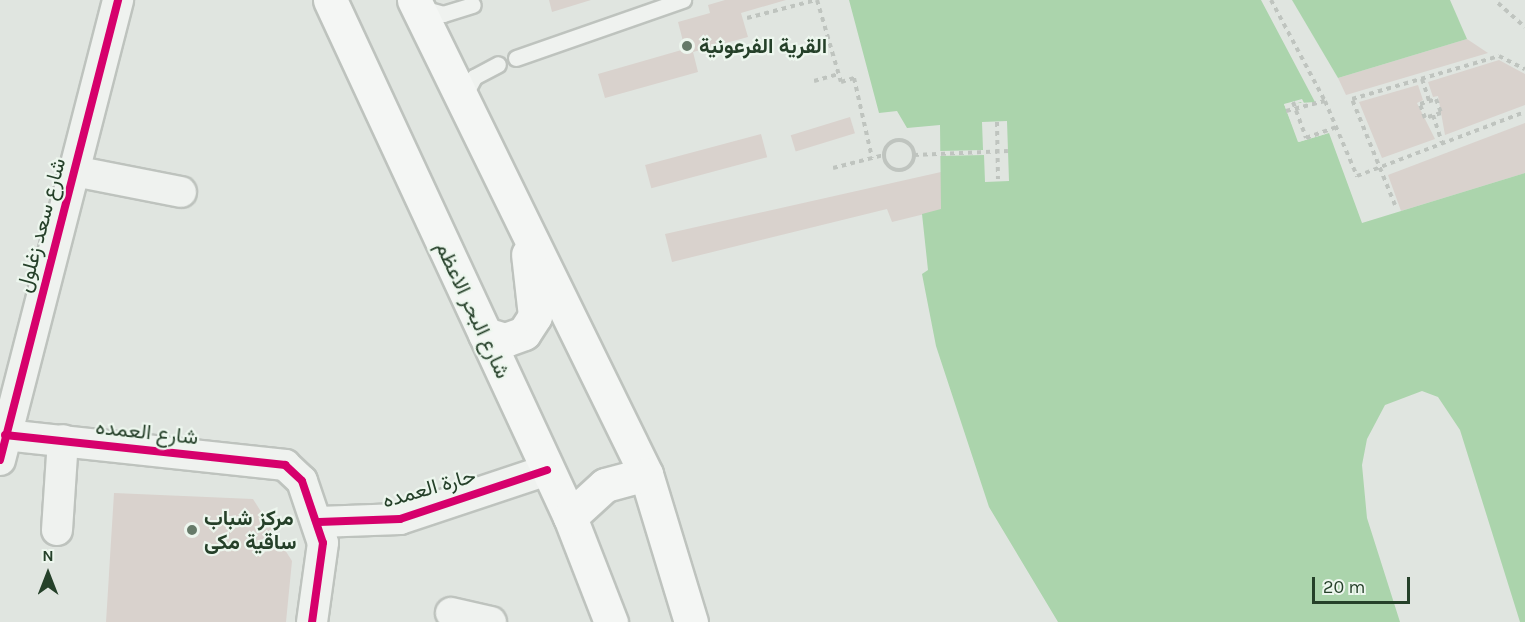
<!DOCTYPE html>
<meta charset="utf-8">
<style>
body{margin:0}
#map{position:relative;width:1525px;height:622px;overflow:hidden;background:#e0e5e0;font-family:Karla,Vazirmatn,sans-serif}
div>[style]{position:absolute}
.green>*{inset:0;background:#d9d2cd;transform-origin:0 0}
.water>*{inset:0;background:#abd4ac}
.pier>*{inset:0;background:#e0e5e0}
.path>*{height:4px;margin-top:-2px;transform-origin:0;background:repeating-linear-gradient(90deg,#bfc4bf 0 4.5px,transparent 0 9px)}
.path>.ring{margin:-2px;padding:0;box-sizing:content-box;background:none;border:4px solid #bfc4bf;border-radius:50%}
.roads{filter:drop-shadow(2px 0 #bec3be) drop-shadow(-2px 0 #bec3be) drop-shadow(0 2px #bec3be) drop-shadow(0 -2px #bec3be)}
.lane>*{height:15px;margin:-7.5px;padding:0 7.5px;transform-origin:7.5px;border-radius:7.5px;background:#eff2ef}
.street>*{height:30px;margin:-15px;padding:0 15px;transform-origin:15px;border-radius:15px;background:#eff2ef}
.primary>*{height:33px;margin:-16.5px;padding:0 16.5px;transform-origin:16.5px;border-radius:16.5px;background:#f4f6f4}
.cycleway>*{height:8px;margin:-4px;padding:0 4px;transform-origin:4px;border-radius:4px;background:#d6006c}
.dots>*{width:16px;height:16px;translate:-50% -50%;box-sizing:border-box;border:3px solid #edf6ee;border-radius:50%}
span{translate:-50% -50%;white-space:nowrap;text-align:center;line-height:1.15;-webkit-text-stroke:4.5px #edf6ee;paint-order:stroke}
.poi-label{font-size:21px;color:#254029;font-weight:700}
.left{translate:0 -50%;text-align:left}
.street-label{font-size:21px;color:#254029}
.north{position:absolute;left:18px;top:544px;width:60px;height:60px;-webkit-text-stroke:4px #edf6ee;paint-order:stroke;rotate:0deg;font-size:16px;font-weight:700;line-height:24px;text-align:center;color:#254029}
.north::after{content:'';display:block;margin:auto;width:21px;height:27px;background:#254029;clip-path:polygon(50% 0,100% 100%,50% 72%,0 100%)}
.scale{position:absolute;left:1312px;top:577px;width:98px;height:27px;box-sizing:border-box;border:3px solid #254029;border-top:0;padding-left:8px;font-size:18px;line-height:21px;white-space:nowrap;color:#254029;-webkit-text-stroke:4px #edf6ee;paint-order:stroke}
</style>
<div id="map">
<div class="green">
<i style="clip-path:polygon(549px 0,591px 0,552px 12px)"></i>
<i style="clip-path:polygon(725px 0,786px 0,741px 13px,748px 37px,693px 52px,698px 72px,605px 98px,598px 74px,685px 49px,678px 22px,710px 13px,708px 5px)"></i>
<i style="clip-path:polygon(1467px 39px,1488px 53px,1346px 95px,1338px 78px)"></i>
<i style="clip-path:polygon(1499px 60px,1525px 74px,1525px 105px,1445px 135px,1438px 96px,1433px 97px,1428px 82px)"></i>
<i style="clip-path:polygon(1418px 85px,1423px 100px,1417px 103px,1435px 139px,1382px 158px,1359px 102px)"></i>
<i style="left:850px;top:117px;width:17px;height:62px;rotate:73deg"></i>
<i style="clip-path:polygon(1525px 123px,1525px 173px,1401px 211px,1388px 175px)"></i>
<i style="left:761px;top:134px;width:24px;height:120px;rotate:75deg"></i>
<i style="clip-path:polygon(941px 172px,941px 210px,892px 222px,887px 209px,672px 262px,665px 234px)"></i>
<i style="clip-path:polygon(114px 493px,253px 499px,292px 561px,286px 622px,106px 622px)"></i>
</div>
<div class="water">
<i style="clip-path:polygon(849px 0,1261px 0,1315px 102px,1284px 104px,1299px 142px,1329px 133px,1362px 223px,1525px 173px,1525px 622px,1520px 622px,1460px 430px,1438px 397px,1422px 391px,1385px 405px,1367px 439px,1362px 465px,1367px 518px,1400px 622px,1058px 622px,989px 507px,936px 346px,922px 274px,928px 270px,922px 214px,941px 209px,940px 125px,907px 128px,897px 111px,879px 113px)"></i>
<i style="clip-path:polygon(1292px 0,1450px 0,1467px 39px,1338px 78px)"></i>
</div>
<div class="pier">
<i style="clip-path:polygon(1302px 99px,1305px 105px,1316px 105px,1305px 108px,1301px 102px,1288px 106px,1300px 139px,1329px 133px,1298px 142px,1284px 104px)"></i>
<i style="clip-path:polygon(1007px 121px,1009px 181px,985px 182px,984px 155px,940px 156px,940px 151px,983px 150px,982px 122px)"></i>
</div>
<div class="path">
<i style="left:817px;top:0;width:85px;rotate:73.7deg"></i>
<i style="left:841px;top:82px;width:14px;rotate:-17deg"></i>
<i style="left:854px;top:78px;width:82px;rotate:77.3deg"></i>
<i style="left:1271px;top:0;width:115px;rotate:61.9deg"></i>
<i style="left:1325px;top:101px;width:82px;rotate:66.9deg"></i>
<i style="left:1357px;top:176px;width:180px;rotate:-20.9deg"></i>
<i style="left:1498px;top:3px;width:36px;rotate:42deg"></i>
<i style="left:747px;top:18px;width:71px;rotate:-14.6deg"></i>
<i style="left:1422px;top:79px;width:23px;rotate:72deg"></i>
<i style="left:814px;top:81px;width:26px;rotate:-16deg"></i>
<i style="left:1436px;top:99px;width:15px;rotate:70deg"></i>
<i style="left:1441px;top:113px;width:17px;rotate:163deg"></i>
<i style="left:1425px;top:118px;width:15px;rotate:-110deg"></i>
<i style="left:1420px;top:104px;width:17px;rotate:-17deg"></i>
<i style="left:1293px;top:102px;width:38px;rotate:70deg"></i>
<i style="left:1306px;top:138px;width:32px;rotate:-20deg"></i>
<i style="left:1286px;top:111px;width:40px;rotate:-14.4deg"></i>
<i style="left:1433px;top:115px;width:29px;rotate:72deg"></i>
<i style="left:997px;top:122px;width:57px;rotate:89deg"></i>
<i class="ring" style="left:884px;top:140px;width:26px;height:26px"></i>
<i style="left:914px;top:155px;width:94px;rotate:-2.4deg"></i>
<i style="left:833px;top:168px;width:53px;rotate:-14.3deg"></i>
<i style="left:1395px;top:205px;width:114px;rotate:-112.1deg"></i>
<i style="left:1352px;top:99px;width:153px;rotate:-16.3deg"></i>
<i style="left:1499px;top:56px;width:29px;rotate:27deg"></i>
</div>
<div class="roads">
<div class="lane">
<i style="left:422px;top:8px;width:22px;rotate:16deg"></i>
<i style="left:443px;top:14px;width:31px;rotate:-17deg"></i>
<i style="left:516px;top:58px;width:177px;rotate:-19.2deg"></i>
<i style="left:463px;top:98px;width:24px;rotate:-62deg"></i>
<i style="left:474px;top:77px;width:27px;rotate:-28deg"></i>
</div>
<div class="street">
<i style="left:74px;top:171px;width:109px;rotate:11.1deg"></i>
<i style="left:5px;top:435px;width:282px;rotate:6.1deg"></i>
<i style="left:285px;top:465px;width:23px;rotate:43deg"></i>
<i style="left:302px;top:481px;width:65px;rotate:71.3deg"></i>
<i style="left:323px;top:543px;width:80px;rotate:97.9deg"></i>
<i style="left:0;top:460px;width:475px;rotate:-75.6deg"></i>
<i style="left:319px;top:522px;width:81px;rotate:-2.1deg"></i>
<i style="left:400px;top:519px;width:155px;rotate:-18.4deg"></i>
<i style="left:57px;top:530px;width:90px;rotate:-86.2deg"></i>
<i style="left:451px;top:613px;width:41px;rotate:12.7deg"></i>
</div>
<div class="primary">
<i style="left:330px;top:0;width:570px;rotate:65.1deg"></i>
<i style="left:570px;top:517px;width:113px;rotate:68.7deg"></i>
<i style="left:414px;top:0;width:528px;rotate:63.92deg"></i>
<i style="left:646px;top:474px;width:155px;rotate:73.1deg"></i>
<i style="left:485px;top:334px;width:21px;rotate:17deg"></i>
<i style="left:505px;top:340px;width:20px;rotate:-20deg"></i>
<i style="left:524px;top:333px;width:20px;rotate:-57deg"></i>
<i style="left:535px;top:316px;width:62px;rotate:-96.4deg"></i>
<i style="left:570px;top:517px;width:47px;rotate:-42.4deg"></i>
<i style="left:605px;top:485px;width:42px;rotate:-15deg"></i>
</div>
</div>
<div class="cycleway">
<i style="left:5px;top:435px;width:282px;rotate:6.1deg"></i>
<i style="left:285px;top:465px;width:23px;rotate:43deg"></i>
<i style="left:302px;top:481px;width:65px;rotate:71.3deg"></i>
<i style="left:323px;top:543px;width:80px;rotate:97.9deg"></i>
<i style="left:0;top:460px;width:475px;rotate:-75.6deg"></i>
<i style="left:319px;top:522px;width:81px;rotate:-2.1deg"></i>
<i style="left:400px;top:519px;width:155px;rotate:-18.4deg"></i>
</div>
<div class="dots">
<i style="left:687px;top:46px;background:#667a69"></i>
<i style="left:192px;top:530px;background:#667a69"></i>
</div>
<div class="poi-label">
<span class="left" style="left:699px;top:46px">القرية الفرعونية</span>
<span class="left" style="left:204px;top:530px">مركز شباب<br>ساقية مكى</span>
</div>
<div class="street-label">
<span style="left:41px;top:225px;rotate:-75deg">شارع سعد زغلول</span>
<span style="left:473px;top:310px;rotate:65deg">شارع البحر الاعظم</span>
<span style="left:147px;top:432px;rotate:6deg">شارع العمده</span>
<span style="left:429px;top:488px;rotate:-16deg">حارة العمده</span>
</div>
<div class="north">N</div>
<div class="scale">20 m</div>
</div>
